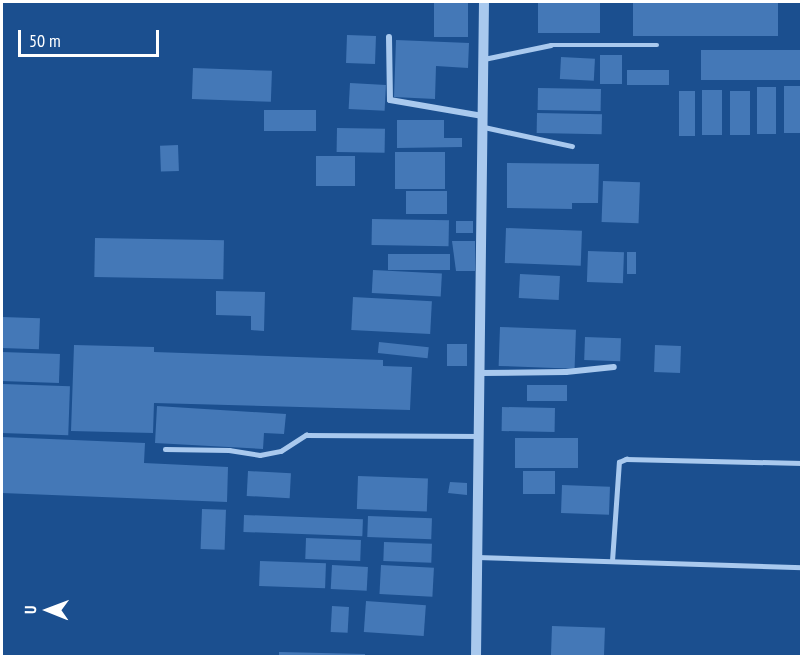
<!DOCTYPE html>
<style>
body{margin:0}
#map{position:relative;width:803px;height:658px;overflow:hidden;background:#1b4f8f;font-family:"PT Sans Narrow",sans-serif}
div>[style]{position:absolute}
.building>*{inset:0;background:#4478b7;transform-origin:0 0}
.service>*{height:4.5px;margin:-2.25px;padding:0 2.25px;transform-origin:2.25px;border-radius:2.25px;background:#a9c9ee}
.minor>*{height:6px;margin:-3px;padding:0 3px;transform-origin:3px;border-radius:3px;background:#a9c9ee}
.tertiary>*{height:10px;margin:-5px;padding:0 5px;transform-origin:5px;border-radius:5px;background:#a9c9ee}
span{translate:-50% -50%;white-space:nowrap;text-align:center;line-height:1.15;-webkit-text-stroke:4.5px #1b4f8f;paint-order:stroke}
.frame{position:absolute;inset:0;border:3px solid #fff;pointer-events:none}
.north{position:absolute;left:18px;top:580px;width:60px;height:60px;-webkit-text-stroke:4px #1b4f8f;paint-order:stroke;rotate:271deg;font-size:16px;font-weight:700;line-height:24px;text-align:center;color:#fff}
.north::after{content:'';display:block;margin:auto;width:21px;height:27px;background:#fff;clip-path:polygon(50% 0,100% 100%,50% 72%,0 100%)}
.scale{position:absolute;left:18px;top:30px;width:141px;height:27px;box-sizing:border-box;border:3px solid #fff;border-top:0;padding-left:8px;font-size:18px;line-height:21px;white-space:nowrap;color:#fff;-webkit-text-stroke:4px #1b4f8f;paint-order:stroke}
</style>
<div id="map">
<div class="building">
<i style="left:434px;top:2px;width:34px;height:35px"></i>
<i style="left:538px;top:2px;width:62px;height:31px"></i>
<i style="left:633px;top:2px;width:145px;height:34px"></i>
<i style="left:347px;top:35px;width:29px;height:28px;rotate:2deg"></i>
<i style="clip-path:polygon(396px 40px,469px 43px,468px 68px,436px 66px,435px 99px,394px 97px)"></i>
<i style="left:802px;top:50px;width:30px;height:101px;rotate:90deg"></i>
<i style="left:600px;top:55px;width:22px;height:29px"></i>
<i style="left:561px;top:57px;width:34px;height:22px;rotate:3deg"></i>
<i style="left:193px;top:68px;width:79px;height:31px;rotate:2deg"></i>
<i style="left:627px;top:70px;width:42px;height:15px"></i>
<i style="left:350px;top:83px;width:36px;height:26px;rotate:3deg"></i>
<i style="left:784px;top:86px;width:17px;height:47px"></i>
<i style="left:757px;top:87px;width:19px;height:47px"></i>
<i style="left:538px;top:88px;width:63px;height:22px;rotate:1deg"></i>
<i style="left:702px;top:90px;width:20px;height:45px"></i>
<i style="left:679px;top:91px;width:16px;height:45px"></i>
<i style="left:730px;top:91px;width:20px;height:44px"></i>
<i style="left:264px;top:110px;width:52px;height:21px"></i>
<i style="left:537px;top:113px;width:65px;height:20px;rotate:1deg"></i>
<i style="clip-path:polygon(397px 120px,444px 120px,444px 138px,462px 138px,462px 147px,397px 148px)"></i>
<i style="left:337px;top:128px;width:48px;height:24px;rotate:1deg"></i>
<i style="left:178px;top:145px;width:26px;height:18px;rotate:88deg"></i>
<i style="left:395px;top:152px;width:50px;height:37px"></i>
<i style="left:316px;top:156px;width:39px;height:30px"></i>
<i style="clip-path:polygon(507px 163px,599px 164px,598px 203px,572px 203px,572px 209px,507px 208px)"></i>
<i style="left:603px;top:181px;width:37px;height:41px;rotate:2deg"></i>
<i style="left:406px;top:191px;width:41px;height:23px"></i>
<i style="left:372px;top:219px;width:77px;height:26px;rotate:1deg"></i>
<i style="left:473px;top:221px;width:12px;height:17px;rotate:90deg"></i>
<i style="left:506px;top:228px;width:76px;height:35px;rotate:2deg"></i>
<i style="left:95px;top:238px;width:129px;height:39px;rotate:1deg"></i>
<i style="clip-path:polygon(452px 241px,475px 241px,475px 271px,456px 271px)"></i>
<i style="left:588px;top:251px;width:36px;height:31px;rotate:2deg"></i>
<i style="left:627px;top:252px;width:9px;height:22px"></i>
<i style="left:388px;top:254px;width:62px;height:16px"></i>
<i style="left:373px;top:270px;width:69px;height:23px;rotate:3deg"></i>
<i style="left:520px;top:274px;width:40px;height:24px;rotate:3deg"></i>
<i style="clip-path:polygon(216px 291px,265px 292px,264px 331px,251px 330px,251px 316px,216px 315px)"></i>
<i style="left:353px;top:297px;width:79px;height:33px;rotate:3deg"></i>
<i style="left:2px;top:317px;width:38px;height:31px;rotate:2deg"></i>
<i style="left:500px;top:327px;width:76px;height:39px;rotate:2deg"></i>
<i style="left:585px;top:337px;width:36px;height:23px;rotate:2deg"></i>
<i style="left:379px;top:342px;width:50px;height:11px;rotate:6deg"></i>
<i style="left:447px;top:344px;width:20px;height:22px"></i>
<i style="clip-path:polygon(74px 345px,154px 347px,154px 352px,383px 360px,383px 366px,412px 367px,410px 410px,154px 403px,153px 433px,71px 431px)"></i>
<i style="left:655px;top:345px;width:26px;height:27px;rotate:2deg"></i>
<i style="left:2px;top:352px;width:58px;height:29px;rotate:2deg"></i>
<i style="left:3px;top:384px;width:67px;height:49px;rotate:2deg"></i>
<i style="left:527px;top:385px;width:40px;height:16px"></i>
<i style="clip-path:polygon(157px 406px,286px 414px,284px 434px,264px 433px,263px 449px,155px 443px)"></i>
<i style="left:502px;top:407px;width:53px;height:24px;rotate:1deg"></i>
<i style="clip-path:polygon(2px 437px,145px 443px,144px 463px,228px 467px,227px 502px,2px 493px)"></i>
<i style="left:515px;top:438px;width:63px;height:30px"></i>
<i style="left:248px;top:471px;width:43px;height:25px;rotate:3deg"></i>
<i style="left:523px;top:471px;width:32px;height:23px"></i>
<i style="left:358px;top:476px;width:70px;height:33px;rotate:2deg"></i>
<i style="clip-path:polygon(450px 482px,467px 483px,467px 495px,448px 493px)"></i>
<i style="left:562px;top:485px;width:48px;height:28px;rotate:2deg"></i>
<i style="left:202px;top:509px;width:24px;height:40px;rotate:2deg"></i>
<i style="left:244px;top:515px;width:119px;height:17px;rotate:2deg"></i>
<i style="left:368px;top:516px;width:64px;height:21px;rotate:2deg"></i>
<i style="left:306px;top:538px;width:55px;height:21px;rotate:2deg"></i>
<i style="left:384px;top:542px;width:48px;height:19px;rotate:2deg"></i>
<i style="left:260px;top:561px;width:66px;height:25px;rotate:2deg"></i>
<i style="left:332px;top:565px;width:36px;height:24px;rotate:3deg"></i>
<i style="left:381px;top:565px;width:53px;height:29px;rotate:3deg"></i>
<i style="left:366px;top:601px;width:60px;height:31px;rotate:4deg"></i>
<i style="left:332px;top:606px;width:17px;height:26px;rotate:3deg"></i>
<i style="left:552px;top:626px;width:53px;height:30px;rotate:2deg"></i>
<i style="clip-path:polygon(279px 652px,365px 654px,365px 656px,279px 656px)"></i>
</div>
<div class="service">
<i style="left:484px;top:59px;width:68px;rotate:-11.8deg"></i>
<i style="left:551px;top:45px;width:106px"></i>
<i style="left:484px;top:127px;width:90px;rotate:12.2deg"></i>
<i style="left:165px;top:449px;width:64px;rotate:0.9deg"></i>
<i style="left:229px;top:450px;width:31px;rotate:9deg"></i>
<i style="left:260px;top:455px;width:21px;rotate:-11deg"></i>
<i style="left:281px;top:451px;width:30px;rotate:-33deg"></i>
<i style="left:306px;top:435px;width:173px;rotate:0.3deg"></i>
<i style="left:477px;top:557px;width:325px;rotate:1.8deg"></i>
<i style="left:612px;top:561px;width:99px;rotate:-86deg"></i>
<i style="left:619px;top:462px;width:8px;rotate:-23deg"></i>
<i style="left:626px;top:459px;width:176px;rotate:1.3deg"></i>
</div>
<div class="minor">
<i style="left:389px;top:37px;width:63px;rotate:89.1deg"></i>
<i style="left:390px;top:100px;width:94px;rotate:9.8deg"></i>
<i style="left:481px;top:373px;width:85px;rotate:-0.7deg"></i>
<i style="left:566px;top:372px;width:48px;rotate:-5.9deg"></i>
</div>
<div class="tertiary">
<i style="left:476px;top:656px;width:654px;rotate:-89.3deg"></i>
</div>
<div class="frame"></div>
<div class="north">U</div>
<div class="scale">50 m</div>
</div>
